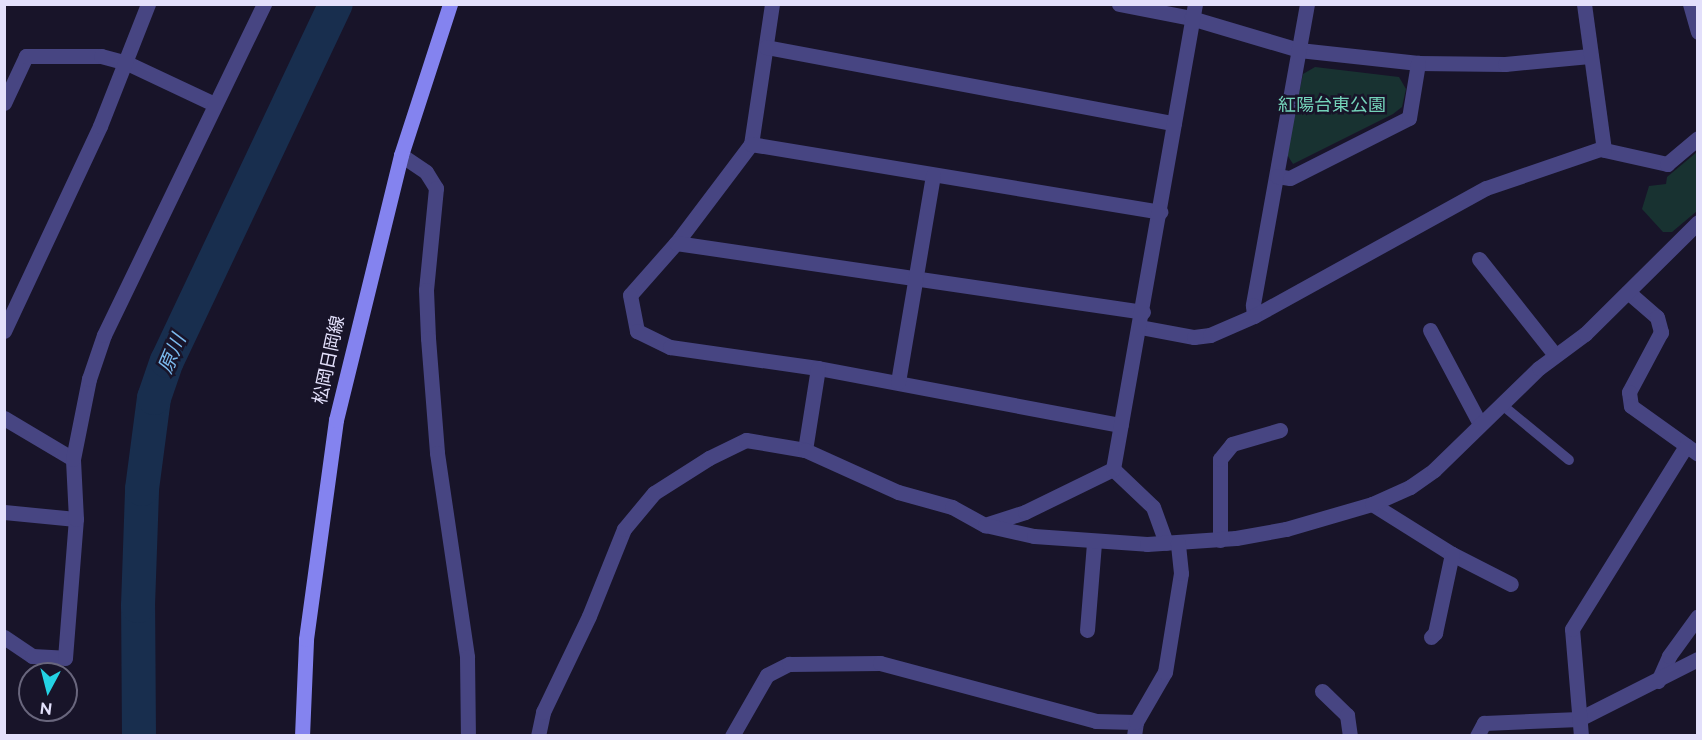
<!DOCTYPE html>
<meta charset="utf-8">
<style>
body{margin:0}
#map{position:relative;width:1702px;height:740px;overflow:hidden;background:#181429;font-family:Raleway,"Noto Sans JP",sans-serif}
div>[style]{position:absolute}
.green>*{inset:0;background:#183231}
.river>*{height:34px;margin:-17px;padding:0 17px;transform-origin:17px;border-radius:17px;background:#182e4e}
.lane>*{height:10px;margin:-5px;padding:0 5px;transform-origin:5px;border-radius:5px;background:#474582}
.street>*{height:15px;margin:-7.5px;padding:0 7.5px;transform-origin:7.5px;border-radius:7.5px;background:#474582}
.secondary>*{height:15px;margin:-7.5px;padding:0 7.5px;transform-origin:7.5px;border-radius:7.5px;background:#8483ef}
span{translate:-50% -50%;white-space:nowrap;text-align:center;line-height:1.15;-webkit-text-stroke:5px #181429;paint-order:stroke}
.park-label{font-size:18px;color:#74d3ba}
.street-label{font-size:18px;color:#e3e0fb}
.water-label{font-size:20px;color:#7bbaee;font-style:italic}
.frame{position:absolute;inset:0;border:6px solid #e3e0fb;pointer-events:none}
.north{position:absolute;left:18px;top:662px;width:60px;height:60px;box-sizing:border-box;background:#181429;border:2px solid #69667d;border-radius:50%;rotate:187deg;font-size:16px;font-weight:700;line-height:24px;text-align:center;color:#e3e0fb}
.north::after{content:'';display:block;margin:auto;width:21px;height:27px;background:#24d2e3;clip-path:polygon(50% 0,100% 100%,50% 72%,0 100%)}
</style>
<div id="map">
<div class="green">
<i style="clip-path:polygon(1315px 67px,1399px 77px,1406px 89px,1402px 107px,1393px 114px,1293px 164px,1286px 153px,1303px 74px)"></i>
<i style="clip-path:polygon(1697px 152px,1697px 211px,1672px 232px,1663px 232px,1642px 209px,1649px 186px,1666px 184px,1667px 177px)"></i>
</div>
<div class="river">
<i style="left:139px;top:736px;width:130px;rotate:-90.4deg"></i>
<i style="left:138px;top:606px;width:117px;rotate:-88deg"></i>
<i style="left:142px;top:489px;width:92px;rotate:-82.5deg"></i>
<i style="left:154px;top:398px;width:39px;rotate:-71deg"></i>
<i style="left:167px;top:361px;width:395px;rotate:-64.7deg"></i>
</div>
<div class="lane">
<i style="left:1501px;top:404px;width:88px;rotate:39.5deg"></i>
</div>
<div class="street">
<i style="left:772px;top:4px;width:142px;rotate:98.5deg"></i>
<i style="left:751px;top:144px;width:124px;rotate:127.1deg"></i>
<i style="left:676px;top:243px;width:69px;rotate:131.5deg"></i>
<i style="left:630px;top:295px;width:37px;rotate:79deg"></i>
<i style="left:637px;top:331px;width:37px;rotate:26deg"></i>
<i style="left:670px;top:347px;width:149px;rotate:8.1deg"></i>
<i style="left:818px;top:368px;width:308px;rotate:10.7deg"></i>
<i style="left:1119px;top:4px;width:73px;rotate:11deg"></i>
<i style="left:1191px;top:18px;width:113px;rotate:16.5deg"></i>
<i style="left:1299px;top:50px;width:120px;rotate:6.2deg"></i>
<i style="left:1418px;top:63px;width:87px;rotate:0.7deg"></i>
<i style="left:1505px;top:64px;width:85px;rotate:-5.4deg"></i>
<i style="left:1307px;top:4px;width:306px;rotate:100.2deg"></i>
<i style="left:1253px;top:305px;width:11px;rotate:85deg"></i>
<i style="left:1254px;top:316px;width:265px;rotate:-28.9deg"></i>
<i style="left:1486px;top:188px;width:120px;rotate:-18.9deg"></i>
<i style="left:1600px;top:149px;width:69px;rotate:12.6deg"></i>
<i style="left:1667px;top:164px;width:40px;rotate:-40deg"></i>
<i style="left:1584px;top:4px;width:147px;rotate:82.2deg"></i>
<i style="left:1690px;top:4px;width:29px;rotate:74deg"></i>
<i style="left:766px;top:47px;width:415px;rotate:10.6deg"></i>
<i style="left:4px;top:103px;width:52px;rotate:-64.9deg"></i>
<i style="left:26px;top:56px;width:75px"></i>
<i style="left:101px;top:56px;width:27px;rotate:15deg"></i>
<i style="left:127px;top:63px;width:96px;rotate:25.2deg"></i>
<i style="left:751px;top:144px;width:415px;rotate:9.4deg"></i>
<i style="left:401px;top:155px;width:30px;rotate:34deg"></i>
<i style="left:426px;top:172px;width:19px;rotate:58deg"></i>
<i style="left:436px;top:188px;width:102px;rotate:95.6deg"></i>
<i style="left:426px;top:290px;width:48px;rotate:87.6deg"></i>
<i style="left:428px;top:338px;width:115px;rotate:85.5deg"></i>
<i style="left:437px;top:453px;width:206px;rotate:81.6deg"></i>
<i style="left:467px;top:657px;width:79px;rotate:89.3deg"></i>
<i style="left:1277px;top:176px;width:13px;rotate:9deg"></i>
<i style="left:1290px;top:178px;width:133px;rotate:-26.8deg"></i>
<i style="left:1409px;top:118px;width:56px;rotate:-80.7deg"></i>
<i style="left:676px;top:243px;width:472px;rotate:8.4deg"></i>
<i style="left:1479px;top:259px;width:122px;rotate:51.6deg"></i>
<i style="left:1628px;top:292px;width:38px;rotate:41deg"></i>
<i style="left:1657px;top:317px;width:16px;rotate:75deg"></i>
<i style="left:1661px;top:332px;width:68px;rotate:118.1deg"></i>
<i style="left:1629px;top:392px;width:14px;rotate:82deg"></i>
<i style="left:1631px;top:406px;width:82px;rotate:35.6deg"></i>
<i style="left:1140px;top:327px;width:55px;rotate:10.5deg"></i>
<i style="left:1194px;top:337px;width:16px;rotate:-7deg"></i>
<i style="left:1210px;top:335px;width:48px;rotate:-23.4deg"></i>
<i style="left:1430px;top:330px;width:106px;rotate:62deg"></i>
<i style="left:4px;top:331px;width:226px;rotate:-64.9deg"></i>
<i style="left:100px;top:126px;width:131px;rotate:-68.5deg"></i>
<i style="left:898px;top:382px;width:210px;rotate:-80.4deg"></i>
<i style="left:4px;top:418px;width:80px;rotate:30.7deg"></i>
<i style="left:805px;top:450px;width:83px;rotate:-81deg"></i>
<i style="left:1113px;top:469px;width:55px;rotate:43.5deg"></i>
<i style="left:1153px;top:507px;width:38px;rotate:70deg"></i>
<i style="left:1372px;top:504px;width:94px;rotate:32deg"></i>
<i style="left:1452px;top:554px;width:66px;rotate:27deg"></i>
<i style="left:4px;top:512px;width:72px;rotate:5.6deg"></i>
<i style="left:985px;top:525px;width:42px;rotate:-18deg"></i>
<i style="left:1025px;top:512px;width:98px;rotate:-26deg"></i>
<i style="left:1113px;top:469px;width:472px;rotate:-80deg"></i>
<i style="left:1220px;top:540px;width:81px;rotate:-90deg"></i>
<i style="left:1220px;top:459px;width:19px;rotate:-51deg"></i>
<i style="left:1232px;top:444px;width:50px;rotate:-16.3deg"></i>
<i style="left:1087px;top:630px;width:87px;rotate:-85.4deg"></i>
<i style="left:4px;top:637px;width:34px;rotate:34deg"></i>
<i style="left:32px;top:656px;width:33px;rotate:3deg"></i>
<i style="left:65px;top:658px;width:139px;rotate:-85.5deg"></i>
<i style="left:76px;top:519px;width:60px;rotate:-92.9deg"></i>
<i style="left:73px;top:459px;width:82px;rotate:-78.7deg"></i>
<i style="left:89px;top:379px;width:46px;rotate:-71.2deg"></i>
<i style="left:104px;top:335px;width:368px;rotate:-64.2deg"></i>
<i style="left:1431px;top:637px;width:6px;rotate:-45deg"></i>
<i style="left:1435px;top:633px;width:81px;rotate:-77.9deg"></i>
<i style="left:1658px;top:681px;width:27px;rotate:-66deg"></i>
<i style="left:1669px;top:656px;width:49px;rotate:-54.1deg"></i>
<i style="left:1322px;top:691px;width:35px;rotate:44deg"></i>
<i style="left:1347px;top:715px;width:21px;rotate:82deg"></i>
<i style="left:538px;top:736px;width:25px;rotate:-78deg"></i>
<i style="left:543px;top:712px;width:106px;rotate:-64.4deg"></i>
<i style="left:589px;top:616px;width:94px;rotate:-68.1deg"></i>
<i style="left:624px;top:529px;width:47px;rotate:-50.2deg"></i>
<i style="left:654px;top:493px;width:65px;rotate:-32.5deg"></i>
<i style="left:709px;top:458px;width:41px;rotate:-25.9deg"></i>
<i style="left:746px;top:440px;width:60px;rotate:9.6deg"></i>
<i style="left:805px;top:450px;width:102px;rotate:24.3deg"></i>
<i style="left:898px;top:492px;width:56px;rotate:15.5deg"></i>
<i style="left:952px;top:507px;width:38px;rotate:29deg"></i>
<i style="left:985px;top:525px;width:50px;rotate:12.7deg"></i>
<i style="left:1034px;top:536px;width:113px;rotate:4deg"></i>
<i style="left:1147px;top:544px;width:89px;rotate:-3.9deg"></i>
<i style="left:1236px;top:538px;width:51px;rotate:-10.2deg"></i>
<i style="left:1286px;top:529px;width:90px;rotate:-16.2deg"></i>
<i style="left:1372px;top:504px;width:42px;rotate:-24.1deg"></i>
<i style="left:1410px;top:487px;width:29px;rotate:-35deg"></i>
<i style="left:1434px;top:470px;width:146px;rotate:-44.2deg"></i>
<i style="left:1539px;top:368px;width:57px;rotate:-36.5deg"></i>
<i style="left:1585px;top:334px;width:159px;rotate:-44.7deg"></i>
<i style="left:732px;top:736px;width:70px;rotate:-60.2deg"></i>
<i style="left:767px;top:675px;width:25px;rotate:-27deg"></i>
<i style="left:789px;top:664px;width:91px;rotate:-0.6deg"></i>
<i style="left:880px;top:663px;width:224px;rotate:15deg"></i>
<i style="left:1096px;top:721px;width:40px;rotate:1.4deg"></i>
<i style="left:1134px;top:736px;width:14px;rotate:-82deg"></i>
<i style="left:1136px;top:722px;width:58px;rotate:-59.9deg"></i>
<i style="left:1165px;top:672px;width:100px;rotate:-80.8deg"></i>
<i style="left:1181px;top:573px;width:30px;rotate:-96deg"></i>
<i style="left:1477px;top:736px;width:15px;rotate:-62deg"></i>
<i style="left:1484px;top:723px;width:95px;rotate:-2.4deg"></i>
<i style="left:1579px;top:719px;width:133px;rotate:-26.8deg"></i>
<i style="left:1581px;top:736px;width:107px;rotate:-94.8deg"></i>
<i style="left:1572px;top:629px;width:216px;rotate:-58.1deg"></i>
</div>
<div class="secondary">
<i style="left:302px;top:736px;width:97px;rotate:-87.6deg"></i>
<i style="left:306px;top:639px;width:221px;rotate:-82.2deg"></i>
<i style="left:336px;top:420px;width:273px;rotate:-76.2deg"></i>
<i style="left:401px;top:155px;width:159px;rotate:-72deg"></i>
</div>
<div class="park-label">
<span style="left:1332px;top:105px">紅陽台東公園</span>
</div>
<div class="street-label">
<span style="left:329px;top:360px;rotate:-78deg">松岡日岡線</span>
</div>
<div class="water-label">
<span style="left:172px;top:354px;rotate:-67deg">原川</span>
</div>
<div class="frame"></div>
<div class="north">N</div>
</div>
